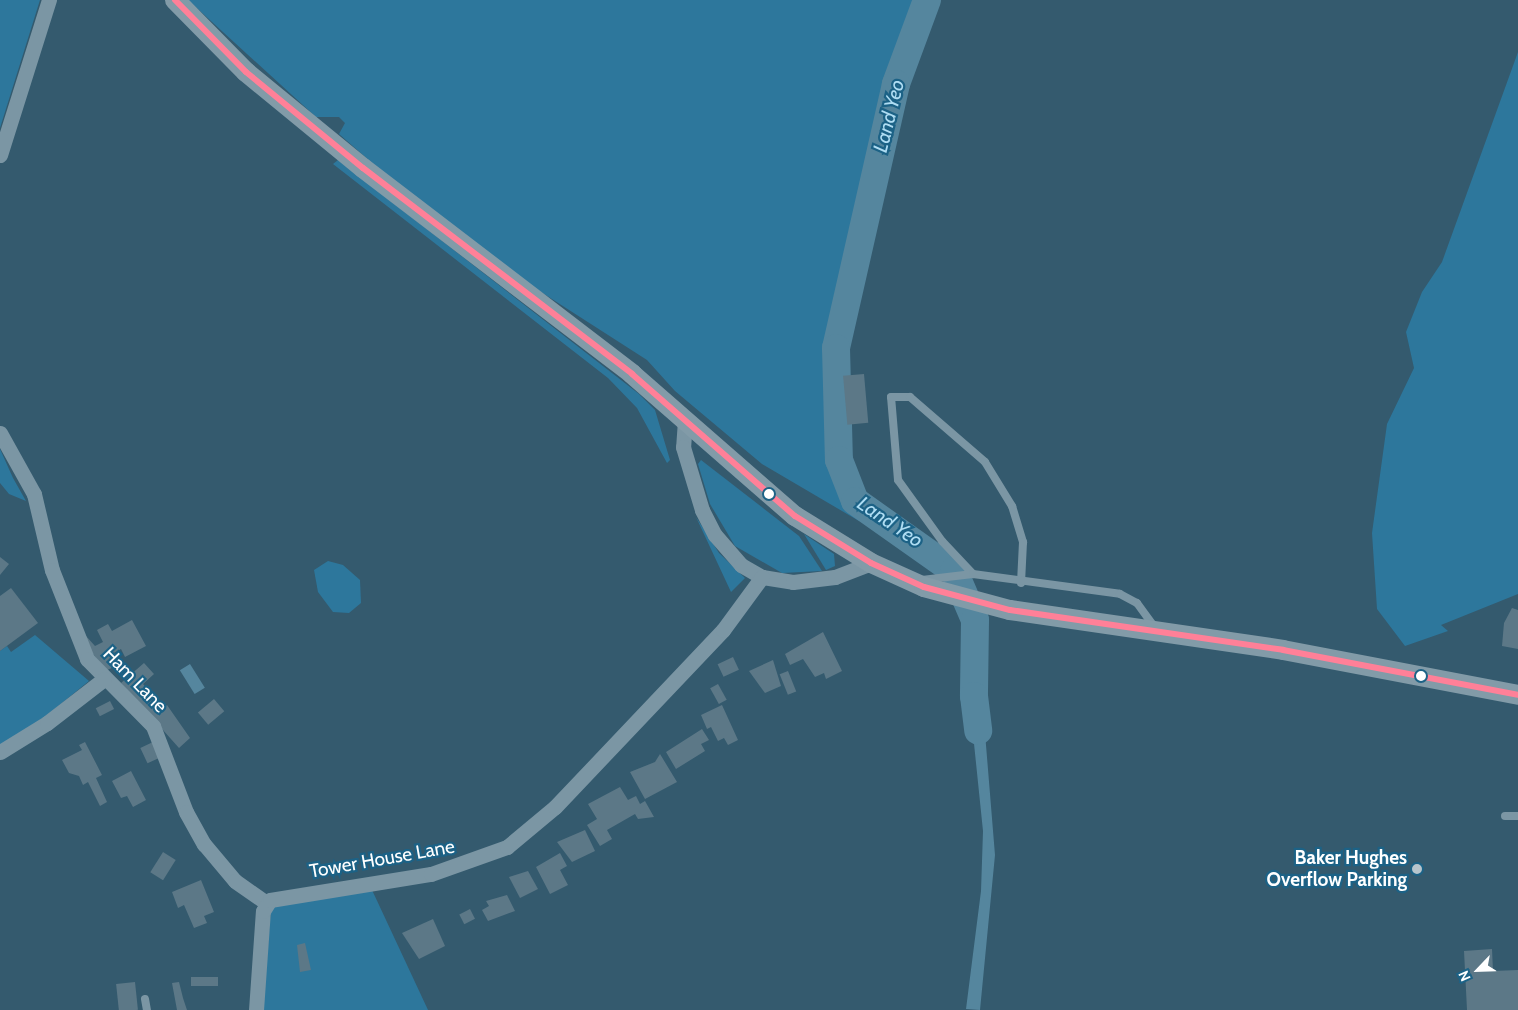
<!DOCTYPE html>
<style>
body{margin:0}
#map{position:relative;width:1518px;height:1010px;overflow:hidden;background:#345a6e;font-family:Cabin,sans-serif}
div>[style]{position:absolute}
.green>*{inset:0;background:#2d779c}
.water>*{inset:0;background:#55869e;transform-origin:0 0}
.river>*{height:28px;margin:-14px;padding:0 14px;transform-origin:14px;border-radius:14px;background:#55869e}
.building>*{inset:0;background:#5c7887;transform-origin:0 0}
.lane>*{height:8px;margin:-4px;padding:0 4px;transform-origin:4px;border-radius:4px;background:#7b96a4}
.street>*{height:15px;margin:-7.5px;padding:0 7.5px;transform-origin:7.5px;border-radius:7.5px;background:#7b96a4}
.secondary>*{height:20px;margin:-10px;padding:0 10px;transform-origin:10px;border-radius:10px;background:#829ba8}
.bus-1>*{height:6px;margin:-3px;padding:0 3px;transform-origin:3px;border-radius:3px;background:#ff8098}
.dots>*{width:14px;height:14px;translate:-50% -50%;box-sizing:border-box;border:2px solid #1c6286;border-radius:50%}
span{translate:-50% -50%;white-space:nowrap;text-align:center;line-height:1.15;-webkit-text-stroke:4.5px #1c6286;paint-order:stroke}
.street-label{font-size:19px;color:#fff}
.poi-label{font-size:19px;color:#fff;font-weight:700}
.right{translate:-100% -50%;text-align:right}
.water-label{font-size:20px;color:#afddf3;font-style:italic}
.north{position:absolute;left:1453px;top:945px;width:50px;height:50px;-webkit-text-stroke:4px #1c6286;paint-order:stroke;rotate:246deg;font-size:14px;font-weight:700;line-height:20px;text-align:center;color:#fff}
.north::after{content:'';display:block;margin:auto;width:18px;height:22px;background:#fff;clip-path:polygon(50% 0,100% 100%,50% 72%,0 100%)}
</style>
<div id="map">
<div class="green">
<i style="clip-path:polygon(0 0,40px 0,0 128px)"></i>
<i style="clip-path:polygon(188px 0,922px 0,894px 75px,869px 174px,867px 225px,838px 330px,842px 456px,859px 521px,762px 464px,675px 391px,647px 360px,527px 283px,411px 197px,339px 134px,345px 123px,339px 117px,316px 117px)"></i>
<i style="clip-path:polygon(1518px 52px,1518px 594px,1441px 625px,1448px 631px,1405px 646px,1377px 609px,1372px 533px,1387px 424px,1414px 368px,1406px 332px,1422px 292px,1442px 262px)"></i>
<i style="clip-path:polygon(338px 160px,639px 394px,655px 410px,670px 460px,667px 463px,637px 408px,608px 378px,333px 164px)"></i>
<i style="clip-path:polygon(0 449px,13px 478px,26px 501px,9px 494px,0 483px)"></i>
<i style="clip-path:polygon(701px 460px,799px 536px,822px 571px,782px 573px,735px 546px,710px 504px,698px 464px)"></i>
<i style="clip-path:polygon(696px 517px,719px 553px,745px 578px,731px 592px)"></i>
<i style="clip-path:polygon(804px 534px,834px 554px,835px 566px,826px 570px)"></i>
<i style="clip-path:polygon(328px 561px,343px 565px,360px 580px,361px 603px,349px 613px,333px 612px,318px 592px,314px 570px)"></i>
<i style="clip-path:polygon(35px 635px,89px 681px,46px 716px,0 746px,0 651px,7px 646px,11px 652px)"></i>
<i style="clip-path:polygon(372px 890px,428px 1010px,263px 1010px,271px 907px)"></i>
</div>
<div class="water">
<i style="left:190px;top:664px;width:28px;height:12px;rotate:58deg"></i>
<i style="clip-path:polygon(969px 695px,982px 696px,995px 855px,980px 1010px,966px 1009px,981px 891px,983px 831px)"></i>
</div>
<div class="river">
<i style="left:927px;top:0;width:90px;rotate:110.3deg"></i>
<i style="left:896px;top:84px;width:271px;rotate:102.8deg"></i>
<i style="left:836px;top:348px;width:112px;rotate:88.5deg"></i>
<i style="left:839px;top:460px;width:44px;rotate:68.7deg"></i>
<i style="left:855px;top:501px;width:121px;rotate:35.3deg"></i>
<i style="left:954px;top:571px;width:53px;rotate:66.8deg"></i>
<i style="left:975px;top:620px;width:76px;rotate:90.8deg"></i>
<i style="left:974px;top:696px;width:35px;rotate:83deg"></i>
</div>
<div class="building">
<i style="left:864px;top:374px;width:49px;height:21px;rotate:85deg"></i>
<i style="clip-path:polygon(0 557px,9px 564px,0 575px)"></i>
<i style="clip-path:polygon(11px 588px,38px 623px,0 651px,0 596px)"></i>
<i style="clip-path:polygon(1512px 608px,1518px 610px,1518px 649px,1502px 646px,1504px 623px)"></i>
<i style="clip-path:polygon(132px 620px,146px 646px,125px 657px,121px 649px,110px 655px,116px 666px,105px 671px,82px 638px,86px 636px,95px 646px,103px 642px,97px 630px,108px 624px,112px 631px)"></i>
<i style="clip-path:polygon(823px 632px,842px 671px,826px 679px,824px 673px,815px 677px,803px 659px,790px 665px,785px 654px)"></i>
<i style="left:733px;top:657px;width:14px;height:17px;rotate:65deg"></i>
<i style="clip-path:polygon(773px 660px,781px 686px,765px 693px,749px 671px)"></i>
<i style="clip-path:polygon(144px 663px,154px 674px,143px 684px,164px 708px,167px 705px,190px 738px,179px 748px,121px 683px)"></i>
<i style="left:788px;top:671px;width:22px;height:9px;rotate:68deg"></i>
<i style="left:718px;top:684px;width:18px;height:9px;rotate:61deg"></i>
<i style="left:214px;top:699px;width:16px;height:21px;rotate:50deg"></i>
<i style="left:110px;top:701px;width:9px;height:16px;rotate:63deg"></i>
<i style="clip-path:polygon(722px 705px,738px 740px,728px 745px,724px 738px,718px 741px,711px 727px,707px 729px,701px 715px)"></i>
<i style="clip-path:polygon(702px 729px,709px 740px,701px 744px,705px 751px,676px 769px,666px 752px)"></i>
<i style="clip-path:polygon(85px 742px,102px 775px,96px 778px,107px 802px,100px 806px,88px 782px,83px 785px,79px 776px,69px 773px,62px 760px,82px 750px,79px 745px)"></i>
<i style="left:153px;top:742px;width:17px;height:14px;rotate:65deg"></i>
<i style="clip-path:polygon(660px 754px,677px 782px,645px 799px,630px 772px,655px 762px)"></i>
<i style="clip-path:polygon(131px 771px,146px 800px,133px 807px,127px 796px,121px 798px,112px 781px)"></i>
<i style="clip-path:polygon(620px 787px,628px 800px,636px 796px,640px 804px,645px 801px,654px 817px,638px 819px,635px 814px,607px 830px,612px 839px,600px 846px,587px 825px,597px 819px,588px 804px)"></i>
<i style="clip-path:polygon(585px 830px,595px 851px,572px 862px,557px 842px)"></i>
<i style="left:163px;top:852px;width:15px;height:24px;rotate:32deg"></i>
<i style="clip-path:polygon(560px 853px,567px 866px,560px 870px,568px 885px,550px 894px,536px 867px)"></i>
<i style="clip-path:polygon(528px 871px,538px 889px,520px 898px,509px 877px)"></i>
<i style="clip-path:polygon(201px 880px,214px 912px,204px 916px,207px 923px,194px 928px,184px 905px,178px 908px,172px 892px)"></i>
<i style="clip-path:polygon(507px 895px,515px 911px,488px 921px,482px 910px,489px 906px,486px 901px)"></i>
<i style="left:470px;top:909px;width:11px;height:12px;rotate:63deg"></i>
<i style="clip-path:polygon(433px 919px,445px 946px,419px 959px,402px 933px)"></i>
<i style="clip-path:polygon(305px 943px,311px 970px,300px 972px,297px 945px)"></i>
<i style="clip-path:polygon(1492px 949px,1493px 971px,1518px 970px,1518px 1010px,1467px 1010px,1464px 951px)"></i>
<i style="left:218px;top:977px;width:9px;height:27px;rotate:90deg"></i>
<i style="left:135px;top:982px;width:28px;height:19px;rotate:84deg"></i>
<i style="clip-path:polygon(179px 982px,183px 998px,187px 1010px,177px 1010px,172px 983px)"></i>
</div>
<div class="lane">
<i style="left:973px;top:574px;width:45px;rotate:-133.2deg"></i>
<i style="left:942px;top:541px;width:75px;rotate:-125.8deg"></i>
<i style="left:898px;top:480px;width:83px;rotate:-94.8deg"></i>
<i style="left:891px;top:397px;width:19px"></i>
<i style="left:910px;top:397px;width:99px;rotate:40.9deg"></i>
<i style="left:985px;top:462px;width:52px;rotate:58.5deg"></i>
<i style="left:1012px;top:506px;width:38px;rotate:73deg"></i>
<i style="left:1023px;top:542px;width:41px;rotate:92.8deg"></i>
<i style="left:922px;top:580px;width:51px;rotate:-6.7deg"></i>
<i style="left:973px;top:574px;width:148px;rotate:7.7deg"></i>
<i style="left:1120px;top:594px;width:19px;rotate:28deg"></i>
<i style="left:1137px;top:603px;width:32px;rotate:54deg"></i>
<i style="left:1505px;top:816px;width:13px"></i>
<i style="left:145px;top:999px;width:11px;rotate:80deg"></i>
</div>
<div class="street">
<i style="left:0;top:155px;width:163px;rotate:-72.5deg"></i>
<i style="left:685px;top:420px;width:27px;rotate:94deg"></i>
<i style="left:683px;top:447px;width:66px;rotate:73.2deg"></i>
<i style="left:702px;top:510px;width:28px;rotate:63deg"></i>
<i style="left:715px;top:535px;width:40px;rotate:49deg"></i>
<i style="left:741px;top:565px;width:24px;rotate:30deg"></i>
<i style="left:762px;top:577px;width:31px;rotate:9deg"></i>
<i style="left:793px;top:582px;width:42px;rotate:-6.8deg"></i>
<i style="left:835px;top:577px;width:39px;rotate:-21deg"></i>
<i style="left:0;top:433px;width:70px;rotate:60.9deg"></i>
<i style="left:34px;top:494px;width:78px;rotate:76.7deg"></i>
<i style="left:52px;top:570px;width:96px;rotate:68.5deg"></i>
<i style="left:87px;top:659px;width:94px;rotate:45.4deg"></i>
<i style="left:153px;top:726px;width:92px;rotate:69deg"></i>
<i style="left:186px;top:812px;width:37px;rotate:61deg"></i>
<i style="left:204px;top:844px;width:48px;rotate:50deg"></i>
<i style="left:235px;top:881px;width:39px;rotate:35deg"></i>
<i style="left:0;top:752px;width:55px;rotate:-31.7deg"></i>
<i style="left:47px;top:723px;width:72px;rotate:-37.7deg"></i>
<i style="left:256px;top:1010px;width:99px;rotate:-86deg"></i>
<i style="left:263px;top:911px;width:13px;rotate:-58deg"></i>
<i style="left:270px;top:900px;width:163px;rotate:-9.2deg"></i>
<i style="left:431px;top:874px;width:81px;rotate:-19.6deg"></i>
<i style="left:507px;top:847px;width:62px;rotate:-39.8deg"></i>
<i style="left:555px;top:807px;width:244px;rotate:-46.5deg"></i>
<i style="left:723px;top:630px;width:66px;rotate:-53.7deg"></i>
</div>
<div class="secondary">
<i style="left:175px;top:0;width:101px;rotate:45.4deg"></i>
<i style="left:246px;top:72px;width:151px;rotate:39.4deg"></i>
<i style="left:363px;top:168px;width:339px;rotate:37.4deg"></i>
<i style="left:632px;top:374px;width:216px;rotate:41.1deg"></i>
<i style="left:795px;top:516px;width:89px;rotate:31.7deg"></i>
<i style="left:871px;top:563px;width:58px;rotate:24.4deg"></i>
<i style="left:924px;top:587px;width:89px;rotate:15deg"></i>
<i style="left:1010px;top:610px;width:276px;rotate:8.3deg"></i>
<i style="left:1283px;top:650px;width:239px;rotate:10.8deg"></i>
</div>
<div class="bus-1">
<i style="left:175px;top:0;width:101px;rotate:45.4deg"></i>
<i style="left:246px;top:72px;width:151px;rotate:39.4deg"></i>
<i style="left:363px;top:168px;width:339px;rotate:37.4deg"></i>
<i style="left:632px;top:374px;width:216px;rotate:41.1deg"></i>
<i style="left:795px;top:516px;width:89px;rotate:31.7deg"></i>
<i style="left:871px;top:563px;width:58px;rotate:24.4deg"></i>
<i style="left:924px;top:587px;width:89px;rotate:15deg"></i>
<i style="left:1010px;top:610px;width:276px;rotate:8.3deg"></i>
<i style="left:1283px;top:650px;width:239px;rotate:10.8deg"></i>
</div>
<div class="dots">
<i style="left:769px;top:494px;background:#fff"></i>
<i style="left:1421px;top:676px;background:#fff"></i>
<i style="left:1417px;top:869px;background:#b8c5cc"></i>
</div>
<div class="street-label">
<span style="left:135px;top:680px;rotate:46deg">Ham Lane</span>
<span style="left:382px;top:859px;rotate:-10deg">Tower House Lane</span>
</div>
<div class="poi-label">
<span class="right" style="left:1407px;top:869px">Baker Hughes<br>Overflow Parking</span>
</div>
<div class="water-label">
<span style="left:889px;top:116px;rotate:-76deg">Land Yeo</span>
<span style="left:890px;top:522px;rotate:34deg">Land Yeo</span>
</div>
<div class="north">N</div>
</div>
